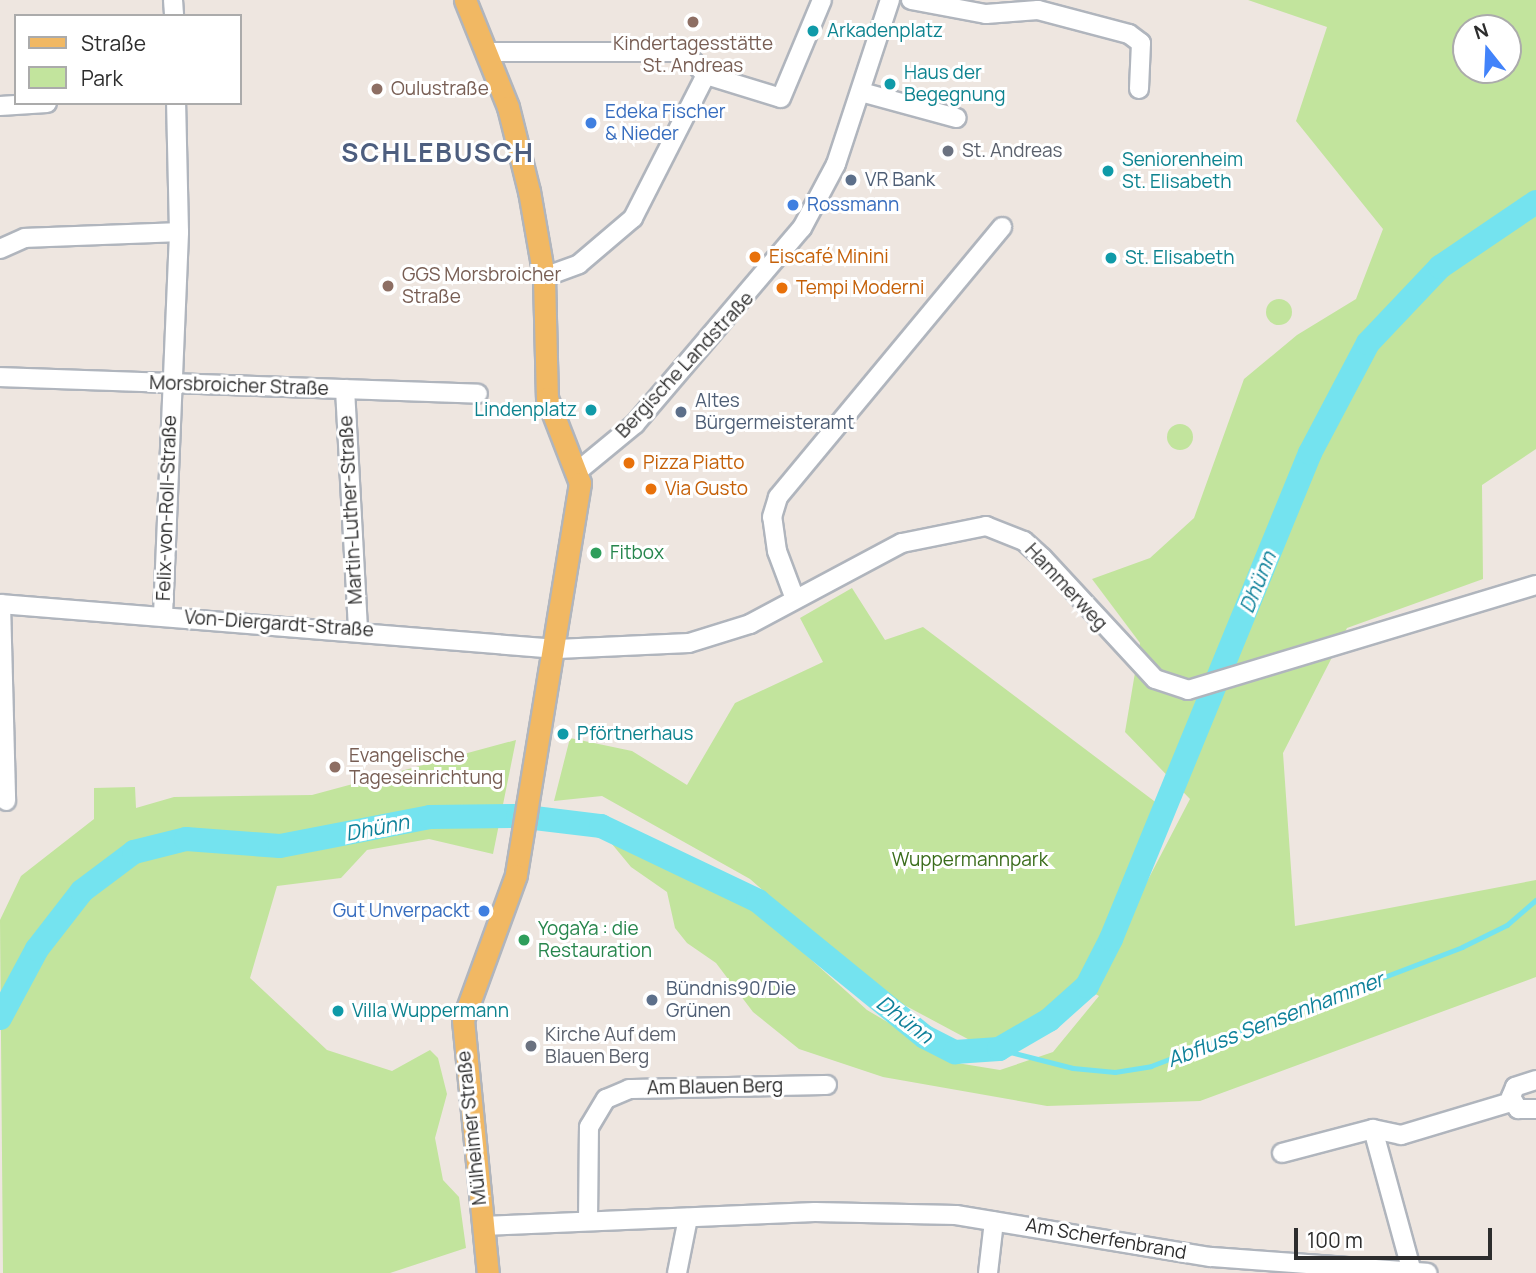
<!DOCTYPE html>
<meta charset="utf-8">
<style>
body{margin:0}
#map{position:relative;width:1536px;height:1273px;overflow:hidden;background:#eee6e0;font-family:Manrope,sans-serif}
div>[style]{position:absolute}
.green>*{inset:0;background:#c2e49d}
.round{border-radius:50%}
.stream>*{height:4.5px;margin:-2.25px;padding:0 2.25px;transform-origin:2.25px;border-radius:2.25px;background:#74e3ef}
.river>*{height:24px;margin:-12px;padding:0 12px;transform-origin:12px;border-radius:12px;background:#74e3ef}
.roads{filter:drop-shadow(2px 0 #b0b5bd) drop-shadow(-2px 0 #b0b5bd) drop-shadow(0 2px #b0b5bd) drop-shadow(0 -2px #b0b5bd)}
.minor>*{height:18px;margin:-9px;padding:0 9px;transform-origin:9px;border-radius:9px;background:#fff}
.major>*{height:21px;margin:-10.5px;padding:0 10.5px;transform-origin:10.5px;border-radius:10.5px;background:#f1b863}
.dots>*{width:19px;height:19px;translate:-50% -50%;box-sizing:border-box;border:4px solid #fff;border-radius:50%}
span{translate:-50% -50%;white-space:nowrap;text-align:center;line-height:1.15;-webkit-text-stroke:6px #fff;paint-order:stroke}
.culture-label{font-size:19px;color:#0d838f}
.left{translate:0 -50%;text-align:left}
.right{translate:-100% -50%;text-align:right}
.education-label{font-size:19px;color:#785e54}
.shop-label{font-size:19px;color:#366cbe}
.worship-label{font-size:19px;color:#5b616d}
.service-label{font-size:19px;color:#4e5e75}
.food-label{font-size:19px;color:#c56008}
.street-label{font-size:19px;color:#2d2d2d}
.leisure-label{font-size:19px;color:#27864d}
.park-label{font-size:19px;color:#3a6c1b}
.water-label{font-size:21px;color:#0e819a;font-style:italic}
.district-label{font-size:26px;color:#4d5e7f;font-weight:700;letter-spacing:2px}
.legend{position:absolute;left:14px;top:14px;width:228px;height:91px;box-sizing:border-box;background:#fff;border:2px solid #ababab;margin:0;padding:9px 12px;list-style:none;font-size:21px;color:#2d2d2d}
.legend li{display:flex;align-items:center;gap:14px;height:35px}
.legend b{width:35px;border:2px solid #ababab}
.north{position:absolute;left:1452px;top:14px;width:70px;height:70px;box-sizing:border-box;background:#fff;border:2px solid #ababab;border-radius:50%;rotate:342deg;font-size:19px;font-weight:700;line-height:28px;text-align:center;color:#2d2d2d}
.north::after{content:'';display:block;margin:auto;width:24px;height:32px;background:#4283fa;clip-path:polygon(50% 0,100% 100%,50% 72%,0 100%)}
.scale{position:absolute;left:1294px;top:1228px;width:198px;height:32px;box-sizing:border-box;border:4px solid #2d2d2d;border-top:0;padding-left:9px;font-size:21px;line-height:24px;white-space:nowrap;color:#2d2d2d;-webkit-text-stroke:5px #fff;paint-order:stroke}
</style>
<div id="map">
<div class="green">
<i style="clip-path:polygon(evenodd,1248px 0,1536px 0,1536px 449px,1482px 485px,1483px 579px,1347px 628px,1283px 753px,1295px 926px,1536px 880px,1536px 977px,1200px 1101px,1047px 1106px,883px 1077px,799px 1049px,753px 1012px,716px 963px,687px 943px,675px 928px,667px 892px,631px 867px,607px 838px,612px 828px,733px 889px,867px 1010px,957px 1063px,1000px 1070px,1053px 1052px,1099px 996px,1090px 991px,1190px 799px,1125px 732px,1140px 643px,1092px 579px,1150px 558px,1194px 518px,1244px 379px,1297px 335px,1356px 299px,1383px 229px,1296px 121px,1327px 27px,1248px 0,1466px 28px,1508px 28px,1508px 70px,1466px 70px,1466px 28px)"></i>
<i class="round" style="left:1266px;top:299px;width:26px;height:26px"></i>
<i class="round" style="left:1167px;top:424px;width:26px;height:26px"></i>
<i style="clip-path:polygon(852px 588px,885px 640px,923px 627px,1166px 810px,1104px 947px,1060px 1017px,979px 1045px,880px 992px,750px 879px,602px 796px,554px 801px,570px 738px,632px 751px,687px 785px,735px 703px,823px 662px,800px 618px)"></i>
<i style="clip-path:polygon(516px 740px,493px 854px,429px 839px,367px 850px,341px 878px,277px 886px,250px 978px,327px 1050px,392px 1071px,430px 1050px,438px 1058px,447px 1094px,435px 1138px,443px 1180px,459px 1197px,466px 1248px,390px 1273px,3px 1273px,0 920px,21px 876px,94px 819px,94px 788px,135px 787px,136px 808px,174px 797px,312px 795px)"></i>
</div>
<div class="stream">
<i style="left:999px;top:1049px;width:76px;rotate:14.4deg"></i>
<i style="left:1073px;top:1068px;width:42px;rotate:5.4deg"></i>
<i style="left:1115px;top:1072px;width:36px;rotate:-9deg"></i>
<i style="left:1151px;top:1066px;width:333px;rotate:-20.9deg"></i>
<i style="left:1462px;top:947px;width:50px;rotate:-26.1deg"></i>
<i style="left:1507px;top:925px;width:38px;rotate:-41deg"></i>
</div>
<div class="river">
<i style="left:0;top:1018px;width:78px;rotate:-61.8deg"></i>
<i style="left:37px;top:949px;width:73px;rotate:-52.2deg"></i>
<i style="left:82px;top:891px;width:65px;rotate:-36.9deg"></i>
<i style="left:134px;top:852px;width:54px;rotate:-14deg"></i>
<i style="left:186px;top:839px;width:94px;rotate:4.3deg"></i>
<i style="left:280px;top:846px;width:153px;rotate:-10.9deg"></i>
<i style="left:430px;top:817px;width:88px;rotate:-0.7deg"></i>
<i style="left:518px;top:816px;width:84px;rotate:6.9deg"></i>
<i style="left:601px;top:826px;width:174px;rotate:25.5deg"></i>
<i style="left:758px;top:901px;width:215px;rotate:39.2deg"></i>
<i style="left:925px;top:1037px;width:34px;rotate:27deg"></i>
<i style="left:955px;top:1052px;width:44px;rotate:-3.9deg"></i>
<i style="left:999px;top:1049px;width:58px;rotate:-30.1deg"></i>
<i style="left:1049px;top:1020px;width:51px;rotate:-41.8deg"></i>
<i style="left:1087px;top:986px;width:53px;rotate:-62.9deg"></i>
<i style="left:1111px;top:939px;width:525px;rotate:-67.73deg"></i>
<i style="left:1310px;top:453px;width:124px;rotate:-62.2deg"></i>
<i style="left:1368px;top:343px;width:105px;rotate:-46.5deg"></i>
<i style="left:1440px;top:267px;width:116px;rotate:-34.1deg"></i>
</div>
<div class="roads">
<div class="minor">
<i style="left:173px;top:0;width:16px;rotate:86deg"></i>
<i style="left:911px;top:0;width:76px;rotate:10.6deg"></i>
<i style="left:986px;top:14px;width:52px;rotate:-4.4deg"></i>
<i style="left:1038px;top:10px;width:94px;rotate:14.8deg"></i>
<i style="left:1129px;top:34px;width:15px;rotate:37deg"></i>
<i style="left:1141px;top:43px;width:46px;rotate:92.5deg"></i>
<i style="left:487px;top:52px;width:187px"></i>
<i style="left:674px;top:52px;width:16px;rotate:18deg"></i>
<i style="left:689px;top:57px;width:25px;rotate:47deg"></i>
<i style="left:706px;top:75px;width:78px;rotate:17deg"></i>
<i style="left:781px;top:98px;width:106px;rotate:-67.3deg"></i>
<i style="left:861px;top:92px;width:99px;rotate:15.2deg"></i>
<i style="left:0;top:106px;width:47px;rotate:-3.7deg"></i>
<i style="left:0;top:249px;width:27px;rotate:-24deg"></i>
<i style="left:25px;top:238px;width:154px;rotate:-2.2deg"></i>
<i style="left:544px;top:277px;width:37px;rotate:-20deg"></i>
<i style="left:579px;top:264px;width:71px;rotate:-40.4deg"></i>
<i style="left:633px;top:218px;width:161px;rotate:-63deg"></i>
<i style="left:0;top:377px;width:478px;rotate:2deg"></i>
<i style="left:345px;top:389px;width:241px;rotate:86.9deg"></i>
<i style="left:578px;top:471px;width:74px;rotate:-39.5deg"></i>
<i style="left:635px;top:424px;width:257px;rotate:-49.6deg"></i>
<i style="left:802px;top:228px;width:72px;rotate:-62deg"></i>
<i style="left:836px;top:164px;width:173px;rotate:-71.8deg"></i>
<i style="left:795px;top:599px;width:51px;rotate:-110.6deg"></i>
<i style="left:777px;top:551px;width:34px;rotate:-98deg"></i>
<i style="left:772px;top:517px;width:21px;rotate:-73deg"></i>
<i style="left:778px;top:497px;width:351px;rotate:-50.3deg"></i>
<i style="left:0;top:604px;width:559px;rotate:4.62deg"></i>
<i style="left:557px;top:649px;width:132px;rotate:-2.6deg"></i>
<i style="left:689px;top:643px;width:64px;rotate:-17.3deg"></i>
<i style="left:750px;top:624px;width:172px;rotate:-28.1deg"></i>
<i style="left:902px;top:543px;width:86px;rotate:-11.4deg"></i>
<i style="left:986px;top:526px;width:41px;rotate:21.5deg"></i>
<i style="left:1024px;top:541px;width:25px;rotate:42deg"></i>
<i style="left:1043px;top:558px;width:165px;rotate:47.2deg"></i>
<i style="left:1155px;top:679px;width:35px;rotate:18deg"></i>
<i style="left:1188px;top:690px;width:363px;rotate:-16.8deg"></i>
<i style="left:1px;top:604px;width:197px;rotate:88.5deg"></i>
<i style="left:163px;top:615px;width:383px;rotate:-87.6deg"></i>
<i style="left:179px;top:232px;width:129px;rotate:-91.3deg"></i>
<i style="left:1536px;top:1080px;width:22px;rotate:162deg"></i>
<i style="left:1515px;top:1087px;width:11px;rotate:112deg"></i>
<i style="left:1511px;top:1097px;width:14px;rotate:60deg"></i>
<i style="left:1518px;top:1109px;width:18px"></i>
<i style="left:1282px;top:1153px;width:94px;rotate:-14.8deg"></i>
<i style="left:588px;top:1221px;width:94px;rotate:-89.4deg"></i>
<i style="left:589px;top:1127px;width:33px;rotate:-59deg"></i>
<i style="left:606px;top:1099px;width:25px;rotate:-23deg"></i>
<i style="left:629px;top:1089px;width:198px;rotate:-1.2deg"></i>
<i style="left:483px;top:1226px;width:332px;rotate:-2.4deg"></i>
<i style="left:815px;top:1212px;width:141px;rotate:1.2deg"></i>
<i style="left:956px;top:1215px;width:258px;rotate:9.4deg"></i>
<i style="left:1211px;top:1257px;width:217px;rotate:4.2deg"></i>
<i style="left:1412px;top:1272px;width:148px;rotate:-105.3deg"></i>
<i style="left:1373px;top:1129px;width:29px;rotate:12deg"></i>
<i style="left:1401px;top:1135px;width:115px;rotate:-16.7deg"></i>
<i style="left:677px;top:1273px;width:56px;rotate:-78.7deg"></i>
<i style="left:988px;top:1273px;width:52px;rotate:-83.4deg"></i>
</div>
<div class="major">
<i style="left:465px;top:0;width:115px;rotate:68.1deg"></i>
<i style="left:508px;top:107px;width:87px;rotate:76deg"></i>
<i style="left:529px;top:191px;width:87px;rotate:80.1deg"></i>
<i style="left:544px;top:277px;width:121px;rotate:88.6deg"></i>
<i style="left:547px;top:398px;width:91px;rotate:68.8deg"></i>
<i style="left:580px;top:483px;width:397px;rotate:99.3deg"></i>
<i style="left:516px;top:875px;width:154px;rotate:110.1deg"></i>
<i style="left:463px;top:1020px;width:254px;rotate:84.4deg"></i>
</div>
</div>
<div class="dots">
<i style="left:693px;top:22px;background:#8d6e63"></i>
<i style="left:813px;top:31px;background:#0f9aa8"></i>
<i style="left:890px;top:84px;background:#0f9aa8"></i>
<i style="left:377px;top:89px;background:#8d6e63"></i>
<i style="left:591px;top:123px;background:#3f7fe0"></i>
<i style="left:948px;top:151px;background:#6b7280"></i>
<i style="left:1108px;top:171px;background:#0f9aa8"></i>
<i style="left:851px;top:180px;background:#5c6f8a"></i>
<i style="left:793px;top:205px;background:#3f7fe0"></i>
<i style="left:755px;top:257px;background:#e8710a"></i>
<i style="left:1111px;top:258px;background:#0f9aa8"></i>
<i style="left:388px;top:286px;background:#8d6e63"></i>
<i style="left:782px;top:288px;background:#e8710a"></i>
<i style="left:591px;top:410px;background:#0f9aa8"></i>
<i style="left:681px;top:412px;background:#5c6f8a"></i>
<i style="left:629px;top:463px;background:#e8710a"></i>
<i style="left:651px;top:489px;background:#e8710a"></i>
<i style="left:596px;top:553px;background:#2e9e5b"></i>
<i style="left:563px;top:734px;background:#0f9aa8"></i>
<i style="left:335px;top:767px;background:#8d6e63"></i>
<i style="left:484px;top:911px;background:#3f7fe0"></i>
<i style="left:524px;top:940px;background:#2e9e5b"></i>
<i style="left:652px;top:1000px;background:#5c6f8a"></i>
<i style="left:338px;top:1011px;background:#0f9aa8"></i>
<i style="left:531px;top:1046px;background:#6b7280"></i>
</div>
<div class="culture-label">
<span class="left" style="left:827px;top:31px">Arkadenplatz</span>
<span class="left" style="left:904px;top:84px">Haus der<br>Begegnung</span>
<span class="left" style="left:1122px;top:171px">Seniorenheim<br>St. Elisabeth</span>
<span class="left" style="left:1125px;top:258px">St. Elisabeth</span>
<span class="right" style="left:577px;top:410px">Lindenplatz</span>
<span class="left" style="left:577px;top:734px">Pförtnerhaus</span>
<span class="left" style="left:352px;top:1011px">Villa Wuppermann</span>
</div>
<div class="education-label">
<span style="left:693px;top:55px">Kindertagesstätte<br>St. Andreas</span>
<span class="left" style="left:391px;top:89px">Oulustraße</span>
<span class="left" style="left:402px;top:286px">GGS Morsbroicher<br>Straße</span>
<span class="left" style="left:349px;top:767px">Evangelische<br>Tageseinrichtung</span>
</div>
<div class="shop-label">
<span class="left" style="left:605px;top:123px">Edeka Fischer<br>&amp; Nieder</span>
<span class="left" style="left:807px;top:205px">Rossmann</span>
<span class="right" style="left:470px;top:911px">Gut Unverpackt</span>
</div>
<div class="worship-label">
<span class="left" style="left:962px;top:151px">St. Andreas</span>
<span class="left" style="left:545px;top:1046px">Kirche Auf dem<br>Blauen Berg</span>
</div>
<div class="service-label">
<span class="left" style="left:865px;top:180px">VR Bank</span>
<span class="left" style="left:695px;top:412px">Altes<br>Bürgermeisteramt</span>
<span class="left" style="left:666px;top:1000px">Bündnis90/Die<br>Grünen</span>
</div>
<div class="food-label">
<span class="left" style="left:769px;top:257px">Eiscafé Minini</span>
<span class="left" style="left:796px;top:288px">Tempi Moderni</span>
<span class="left" style="left:643px;top:463px">Pizza Piatto</span>
<span class="left" style="left:665px;top:489px">Via Gusto</span>
</div>
<div class="street-label">
<span style="left:685px;top:365px;rotate:-47deg">Bergische Landstraße</span>
<span style="left:239px;top:386px;rotate:2deg">Morsbroicher Straße</span>
<span style="left:167px;top:508px;rotate:-88deg">Felix-von-Roll-Straße</span>
<span style="left:351px;top:510px;rotate:-93deg">Martin-Luther-Straße</span>
<span style="left:1066px;top:587px;rotate:47deg">Hammerweg</span>
<span style="left:279px;top:624px;rotate:4deg">Von-Diergardt-Straße</span>
<span style="left:715px;top:1087px;rotate:-1deg">Am Blauen Berg</span>
<span style="left:472px;top:1128px;rotate:-96deg">Mülheimer Straße</span>
<span style="left:1106px;top:1239px;rotate:10deg">Am Scherfenbrand</span>
</div>
<div class="leisure-label">
<span class="left" style="left:610px;top:553px">Fitbox</span>
<span class="left" style="left:538px;top:940px">YogaYa : die<br>Restauration</span>
</div>
<div class="park-label">
<span style="left:970px;top:860px">Wuppermannpark</span>
</div>
<div class="water-label">
<span style="left:1257px;top:582px;rotate:-68deg">Dhünn</span>
<span style="left:377px;top:827px;rotate:-11deg">Dhünn</span>
<span style="left:905px;top:1019px;rotate:37deg">Dhünn</span>
<span style="left:1275px;top:1019px;rotate:-21deg">Abfluss Sensenhammer</span>
</div>
<div class="district-label">
<span style="left:438px;top:153px">SCHLEBUSCH</span>
</div>
<ul class="legend">
<li><b style="height:9px;background:#f1b863"></b>Straße</li>
<li><b style="height:19px;background:#c2e49d"></b>Park</li>
</ul>
<div class="north">N</div>
<div class="scale">100 m</div>
</div>
